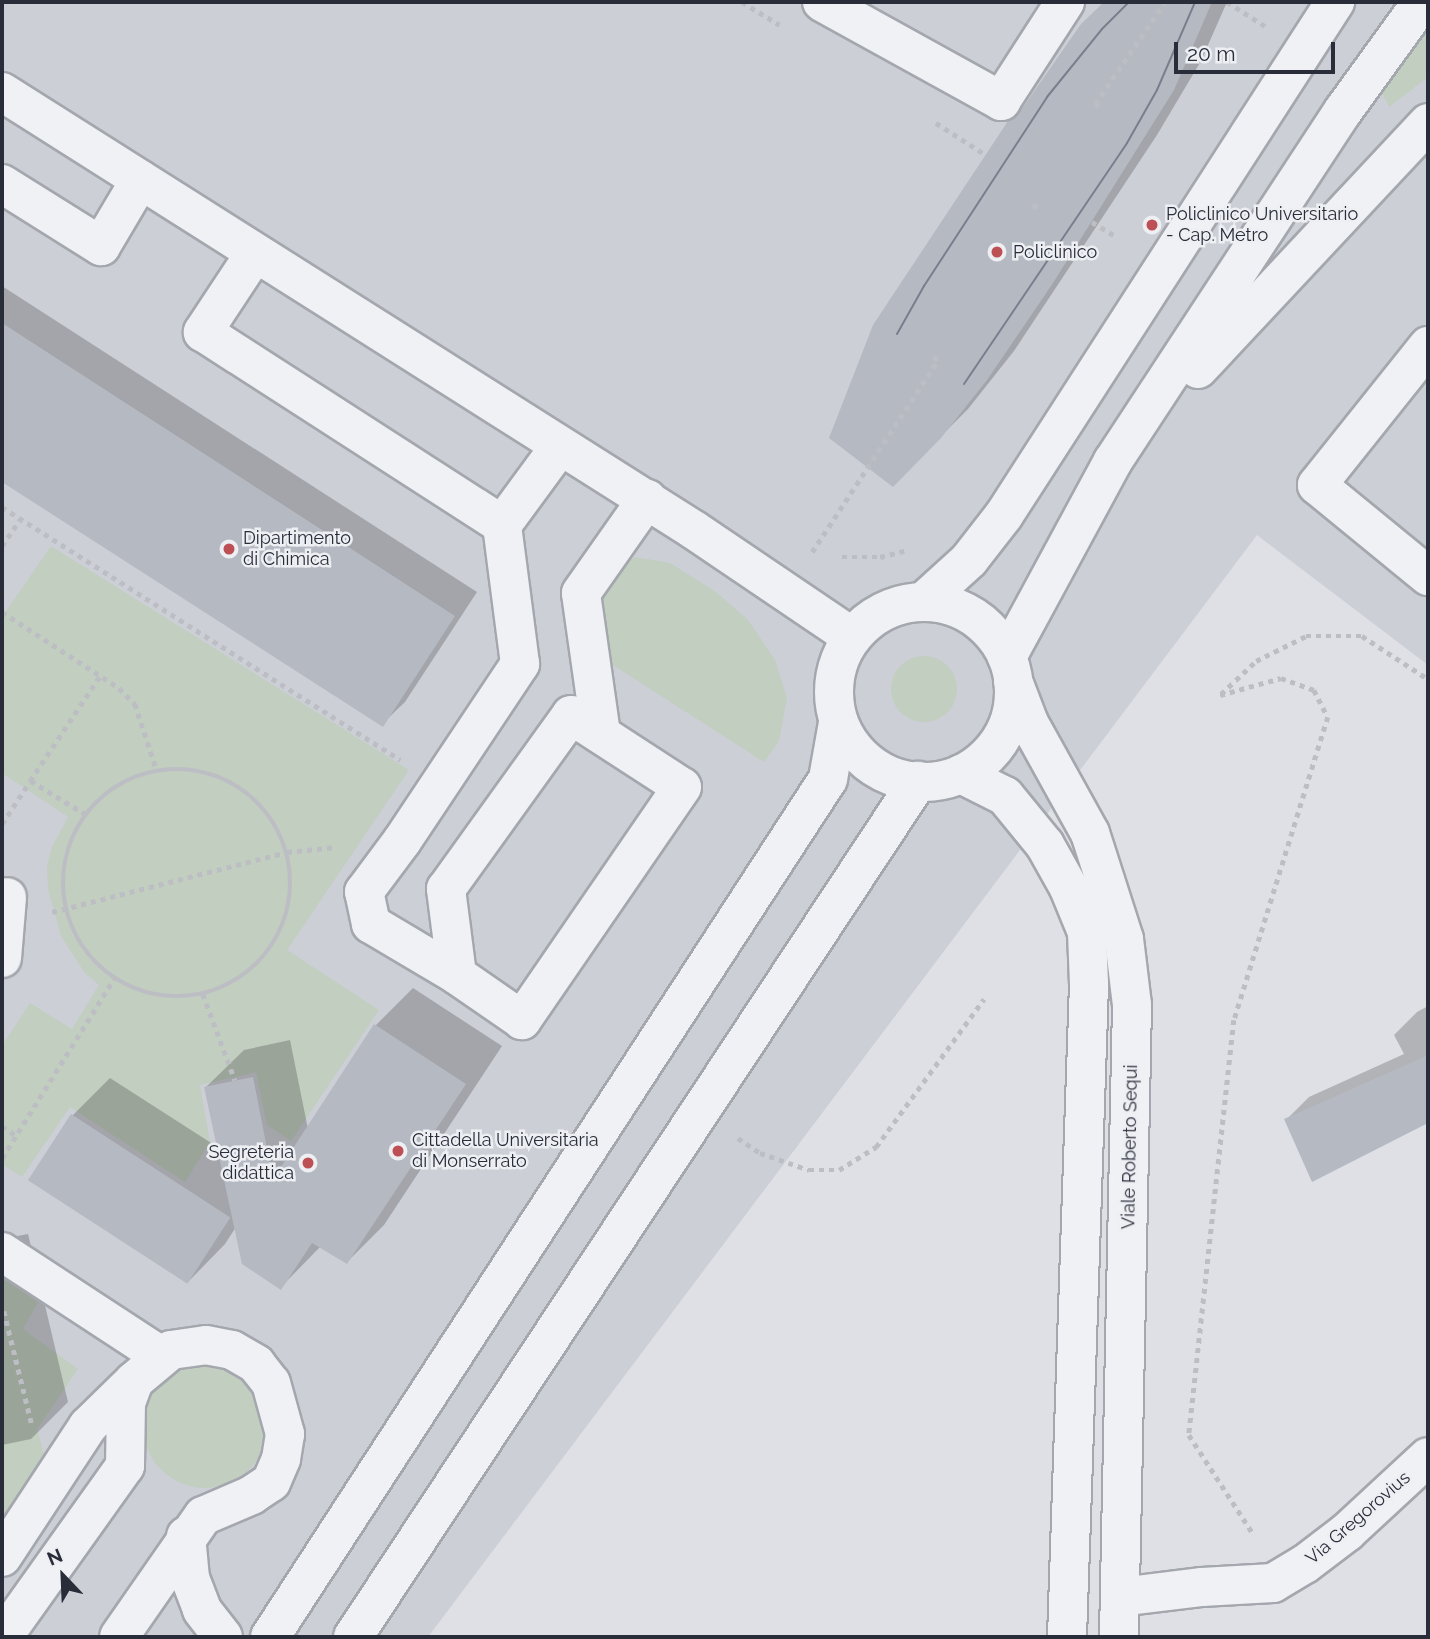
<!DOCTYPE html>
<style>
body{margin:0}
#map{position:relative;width:1430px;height:1639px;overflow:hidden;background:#dee0e5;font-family:Raleway,sans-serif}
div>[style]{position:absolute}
.built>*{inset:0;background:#cccfd6}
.green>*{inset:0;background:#c2cec0}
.round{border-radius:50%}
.shadow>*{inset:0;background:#0003}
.building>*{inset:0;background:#b5b9c1;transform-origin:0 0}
.path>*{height:4.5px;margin-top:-2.25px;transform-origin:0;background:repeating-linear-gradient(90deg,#bcbec4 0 5px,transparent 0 10px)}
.path>.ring{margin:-2.25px;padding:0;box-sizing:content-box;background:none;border:4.5px solid #bcbec4;border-radius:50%}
.roads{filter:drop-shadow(2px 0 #a4a7ae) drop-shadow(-2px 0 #a4a7ae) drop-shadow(0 2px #a4a7ae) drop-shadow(0 -2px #a4a7ae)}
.minor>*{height:38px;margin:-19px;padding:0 19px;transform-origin:19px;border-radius:19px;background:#f0f1f4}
.minor>.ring{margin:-19px;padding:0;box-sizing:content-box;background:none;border:38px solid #f0f1f4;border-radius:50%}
.tram>*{height:2px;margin:-1px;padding:0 1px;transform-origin:1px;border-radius:1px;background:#797e8d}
.dots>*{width:19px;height:19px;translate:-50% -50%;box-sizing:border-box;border:4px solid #edeff3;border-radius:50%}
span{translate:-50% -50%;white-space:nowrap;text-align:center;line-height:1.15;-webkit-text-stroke:5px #edeff3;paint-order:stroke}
.poi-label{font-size:18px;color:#292d3a}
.left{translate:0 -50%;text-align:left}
.right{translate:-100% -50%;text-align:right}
.street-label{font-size:18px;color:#292d3a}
.frame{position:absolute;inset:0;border:4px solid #292d3a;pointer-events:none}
.north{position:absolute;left:28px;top:1541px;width:70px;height:70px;-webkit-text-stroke:5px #edeff3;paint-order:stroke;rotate:337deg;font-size:19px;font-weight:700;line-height:28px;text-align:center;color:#292d3a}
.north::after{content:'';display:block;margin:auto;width:24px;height:32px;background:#292d3a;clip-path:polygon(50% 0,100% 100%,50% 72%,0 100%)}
.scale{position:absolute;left:1174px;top:42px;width:161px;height:32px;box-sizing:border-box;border:4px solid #292d3a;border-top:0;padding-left:9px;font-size:21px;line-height:24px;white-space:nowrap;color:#292d3a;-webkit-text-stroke:5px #edeff3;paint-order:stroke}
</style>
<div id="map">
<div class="built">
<i style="clip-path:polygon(2px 2px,1428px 2px,1428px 665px,1257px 535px,428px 1637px,2px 1637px)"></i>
</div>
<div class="green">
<i style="clip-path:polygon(1428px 2px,1428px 77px,1389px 107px,1372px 71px)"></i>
<i style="clip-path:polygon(51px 546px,409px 770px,287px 950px,379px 1010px,291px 1141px,267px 1125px,256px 1072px,200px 1085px,210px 1142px,185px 1182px,70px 1107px,22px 1177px,2px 1164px,2px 1046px,30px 1003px,72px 1029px,99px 985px,84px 972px,61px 936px,48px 889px,47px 867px,51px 849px,68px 817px,2px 773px,2px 617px)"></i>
<i style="clip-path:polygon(635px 557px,670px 563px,716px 592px,748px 620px,775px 660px,787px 698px,779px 741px,764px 762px,605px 660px,595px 612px,602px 582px)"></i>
<i class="round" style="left:891px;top:656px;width:66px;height:66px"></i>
<i style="clip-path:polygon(2px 1278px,38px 1302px,23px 1329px,78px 1369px,37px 1429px,46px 1462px,2px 1529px)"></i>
<i class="round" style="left:143px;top:1364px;width:124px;height:124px"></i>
</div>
<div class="shadow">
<i style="clip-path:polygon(1106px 2px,1227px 2px,1201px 61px,1157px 135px,1014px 351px,968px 409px,893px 484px,1009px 122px,1028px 103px,1082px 26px)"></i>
<i style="clip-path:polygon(2px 286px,477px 592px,405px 702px,382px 724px,2px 480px)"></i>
<i style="clip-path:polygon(413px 988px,502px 1046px,384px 1225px,347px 1262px,321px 1246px,281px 1287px,236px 1227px,225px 1244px,188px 1282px,30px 1179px,73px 1115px,110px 1078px,219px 1148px,206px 1087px,244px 1050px,290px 1040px,308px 1129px,376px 1025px)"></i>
<i style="clip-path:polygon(1428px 1006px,1428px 1121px,1313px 1180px,1286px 1120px,1309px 1097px,1404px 1054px,1394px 1035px,1417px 1012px)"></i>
<i style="clip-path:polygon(28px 1234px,68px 1402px,31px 1439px,2px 1445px,2px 1239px)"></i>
</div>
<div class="building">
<i style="clip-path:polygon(1104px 2px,1212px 2px,1174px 90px,1053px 283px,987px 380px,941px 438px,893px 487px,829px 438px,873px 325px,1008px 121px,1019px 113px,1081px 24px)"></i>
<i style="clip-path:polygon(2px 323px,455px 616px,383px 727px,2px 482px)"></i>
<i style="clip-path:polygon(374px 1024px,466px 1084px,347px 1264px,312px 1243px,281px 1290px,242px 1264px,204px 1087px,253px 1077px,273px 1179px)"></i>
<i style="clip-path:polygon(1428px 1055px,1428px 1123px,1312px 1182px,1284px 1119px)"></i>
<i style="left:71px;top:1114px;width:190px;height:79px;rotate:33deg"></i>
</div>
<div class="path">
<i style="left:742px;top:2px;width:44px;rotate:31.2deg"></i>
<i style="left:1227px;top:2px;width:45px;rotate:32.3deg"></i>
<i style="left:1099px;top:107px;width:5px;rotate:-143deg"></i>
<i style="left:1095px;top:104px;width:124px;rotate:-55.5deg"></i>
<i style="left:936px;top:123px;width:59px;rotate:32.6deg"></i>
<i style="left:1033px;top:205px;width:7px;rotate:27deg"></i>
<i style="left:1092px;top:222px;width:27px;rotate:31deg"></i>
<i style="left:2px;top:507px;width:472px;rotate:32.4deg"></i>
<i style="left:2px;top:546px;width:32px;rotate:-56deg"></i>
<i style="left:812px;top:552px;width:230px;rotate:-56.7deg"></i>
<i style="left:938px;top:360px;width:6px;rotate:-149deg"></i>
<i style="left:842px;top:557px;width:38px"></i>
<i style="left:880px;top:557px;width:25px;rotate:-14deg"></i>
<i style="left:2px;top:612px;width:140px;rotate:33deg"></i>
<i style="left:119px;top:688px;width:23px;rotate:45deg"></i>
<i style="left:135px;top:704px;width:71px;rotate:71.8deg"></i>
<i style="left:1221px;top:694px;width:48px;rotate:-43.3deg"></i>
<i style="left:1256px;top:661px;width:56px;rotate:-26.6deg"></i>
<i style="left:1306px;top:636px;width:56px"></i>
<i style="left:1362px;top:636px;width:79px;rotate:33.1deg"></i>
<i style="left:1220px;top:695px;width:63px;rotate:-15.6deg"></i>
<i style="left:1281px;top:678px;width:35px;rotate:20deg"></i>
<i style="left:1314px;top:690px;width:30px;rotate:63deg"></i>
<i style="left:1328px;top:717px;width:317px;rotate:107.2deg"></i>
<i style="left:1234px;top:1020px;width:417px;rotate:96.2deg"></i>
<i style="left:1189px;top:1435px;width:119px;rotate:57deg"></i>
<i class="ring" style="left:63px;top:769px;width:223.5px;height:223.5px"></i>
<i style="left:86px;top:815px;width:66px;rotate:-148.7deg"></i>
<i style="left:30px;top:781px;width:125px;rotate:-56.4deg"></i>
<i style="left:2px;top:824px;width:51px;rotate:-56.9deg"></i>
<i style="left:52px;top:912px;width:243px;rotate:-14.3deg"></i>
<i style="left:287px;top:852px;width:50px;rotate:-5.7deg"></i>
<i style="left:203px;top:994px;width:92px;rotate:69.6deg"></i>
<i style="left:2px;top:1126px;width:18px;rotate:34deg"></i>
<i style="left:738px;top:1138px;width:27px;rotate:34deg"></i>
<i style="left:760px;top:1153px;width:52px;rotate:19.1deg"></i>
<i style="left:809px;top:1170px;width:30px"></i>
<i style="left:839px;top:1170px;width:44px;rotate:-31.9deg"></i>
<i style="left:876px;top:1147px;width:183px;rotate:-53.9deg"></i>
<i style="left:2px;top:1158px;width:211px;rotate:-58deg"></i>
<i style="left:4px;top:1311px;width:117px;rotate:76.2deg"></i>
</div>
<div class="roads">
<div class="minor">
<i style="left:822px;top:2px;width:205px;rotate:28.9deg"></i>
<i style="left:1001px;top:101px;width:118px;rotate:-57.1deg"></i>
<i style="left:2px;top:92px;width:819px;rotate:32.33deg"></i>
<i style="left:694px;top:530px;width:191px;rotate:34.1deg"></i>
<i style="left:2px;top:184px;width:117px;rotate:32.1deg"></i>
<i style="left:101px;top:246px;width:77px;rotate:-59.4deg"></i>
<i style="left:255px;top:253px;width:95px;rotate:123.4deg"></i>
<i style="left:203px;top:332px;width:356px;rotate:32.8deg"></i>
<i style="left:1428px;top:346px;width:178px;rotate:128.6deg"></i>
<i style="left:1317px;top:485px;width:144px;rotate:39.3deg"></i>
<i style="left:1198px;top:369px;width:337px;rotate:-46.9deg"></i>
<i style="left:924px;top:601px;width:61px;rotate:-42.3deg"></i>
<i style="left:969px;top:560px;width:57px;rotate:-52.1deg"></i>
<i style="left:1004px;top:515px;width:611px;rotate:-57.17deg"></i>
<i class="ring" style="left:834px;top:602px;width:142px;height:142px"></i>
<i style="left:1007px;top:657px;width:223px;rotate:-61.6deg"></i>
<i style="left:1113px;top:461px;width:419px;rotate:-56.7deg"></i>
<i style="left:1343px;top:111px;width:135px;rotate:-54.1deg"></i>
<i style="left:1013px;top:681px;width:45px;rotate:69.1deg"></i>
<i style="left:1029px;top:723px;width:126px;rotate:61deg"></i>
<i style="left:1090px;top:833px;width:111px;rotate:72.2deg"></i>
<i style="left:1124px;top:939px;width:66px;rotate:83.1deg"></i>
<i style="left:1132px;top:1005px;width:632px;rotate:91.18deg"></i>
<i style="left:601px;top:734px;width:142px;rotate:-98.1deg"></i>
<i style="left:581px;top:593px;width:115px;rotate:-54.9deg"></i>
<i style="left:961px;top:774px;width:49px;rotate:26.6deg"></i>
<i style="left:1005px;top:796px;width:63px;rotate:50.8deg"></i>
<i style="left:1045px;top:845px;width:49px;rotate:60.8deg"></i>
<i style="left:1069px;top:888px;width:48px;rotate:67.8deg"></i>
<i style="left:1087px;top:932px;width:52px;rotate:87.8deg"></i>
<i style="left:1089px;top:984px;width:653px;rotate:91.93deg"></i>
<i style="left:2px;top:958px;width:61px;rotate:-85.3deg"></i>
<i style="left:457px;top:975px;width:87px;rotate:-97.3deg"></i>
<i style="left:446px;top:889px;width:214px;rotate:-54.3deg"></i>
<i style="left:571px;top:715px;width:132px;rotate:33deg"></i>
<i style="left:682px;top:787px;width:283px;rotate:124.5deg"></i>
<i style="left:522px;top:1020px;width:79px;rotate:-145.3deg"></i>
<i style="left:457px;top:975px;width:100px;rotate:-149.3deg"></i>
<i style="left:371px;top:924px;width:33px;rotate:-102deg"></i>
<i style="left:364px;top:892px;width:64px;rotate:-53.3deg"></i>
<i style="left:402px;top:841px;width:213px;rotate:-56.3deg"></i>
<i style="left:520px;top:664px;width:140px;rotate:-97.4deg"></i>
<i style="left:502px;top:525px;width:98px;rotate:-53.7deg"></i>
<i style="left:2px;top:1252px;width:190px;rotate:33.2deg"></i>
<i style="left:186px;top:1536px;width:42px;rotate:84.6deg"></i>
<i style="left:190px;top:1578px;width:34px;rotate:69deg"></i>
<i style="left:202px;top:1610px;width:34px;rotate:52deg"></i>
<i style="left:2px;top:1557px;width:157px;rotate:-56.7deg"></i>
<i style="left:88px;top:1426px;width:64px;rotate:-44.4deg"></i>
<i style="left:1120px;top:1597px;width:83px;rotate:-7deg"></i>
<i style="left:1202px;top:1587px;width:71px;rotate:-3.2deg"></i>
<i style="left:1273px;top:1583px;width:37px;rotate:-31deg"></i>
<i style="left:1305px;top:1564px;width:53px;rotate:-37.3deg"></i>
<i style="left:1347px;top:1532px;width:110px;rotate:-42.8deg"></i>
<i style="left:3px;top:1637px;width:210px;rotate:-54.5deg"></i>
<i style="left:125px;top:1466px;width:63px;rotate:-89.1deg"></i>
<i style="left:126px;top:1403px;width:23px;rotate:-70deg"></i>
<i style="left:134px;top:1381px;width:48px;rotate:-40deg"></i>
<i style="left:171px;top:1350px;width:35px;rotate:-8deg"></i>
<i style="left:206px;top:1345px;width:26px;rotate:11deg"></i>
<i style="left:232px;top:1350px;width:28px;rotate:30deg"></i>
<i style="left:256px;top:1364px;width:24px;rotate:52deg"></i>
<i style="left:271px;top:1383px;width:53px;rotate:74.6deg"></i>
<i style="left:285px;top:1434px;width:25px;rotate:99deg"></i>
<i style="left:281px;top:1459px;width:25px;rotate:113deg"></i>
<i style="left:271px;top:1482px;width:23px;rotate:146deg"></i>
<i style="left:252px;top:1495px;width:53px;rotate:156.8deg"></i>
<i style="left:203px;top:1516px;width:147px;rotate:124.8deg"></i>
<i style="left:270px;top:1637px;width:1023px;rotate:-56.96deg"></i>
<i style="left:828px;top:779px;width:57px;rotate:-79.9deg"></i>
<i style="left:353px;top:1637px;width:1026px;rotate:-56.57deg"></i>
</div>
</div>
<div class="tram">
<i style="left:897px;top:334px;width:55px;rotate:-60.6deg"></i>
<i style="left:924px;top:286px;width:225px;rotate:-56.9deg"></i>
<i style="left:1047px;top:97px;width:87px;rotate:-51deg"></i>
<i style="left:1102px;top:29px;width:38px;rotate:-45deg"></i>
<i style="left:964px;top:384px;width:291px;rotate:-55.9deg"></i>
<i style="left:1127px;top:143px;width:61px;rotate:-60.5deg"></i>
<i style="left:1157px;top:90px;width:96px;rotate:-66.6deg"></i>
</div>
<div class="dots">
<i style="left:1152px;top:225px;background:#bc5054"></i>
<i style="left:997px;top:252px;background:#bc5054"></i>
<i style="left:229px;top:549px;background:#bc5054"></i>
<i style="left:398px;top:1151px;background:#bc5054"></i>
<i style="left:308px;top:1163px;background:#bc5054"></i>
</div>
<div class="poi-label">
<span class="left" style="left:1166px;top:225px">Policlinico Universitario<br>- Cap. Metro</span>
<span class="left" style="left:1013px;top:252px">Policlinico</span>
<span class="left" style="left:243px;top:549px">Dipartimento<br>di Chimica</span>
<span class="left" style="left:412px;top:1151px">Cittadella Universitaria<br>di Monserrato</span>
<span class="right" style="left:294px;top:1163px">Segreteria<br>didattica</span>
</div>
<div class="street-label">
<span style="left:1130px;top:1147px;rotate:-89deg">Viale Roberto Sequi</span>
<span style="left:1358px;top:1518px;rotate:-41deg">Via Gregorovius</span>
</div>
<div class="frame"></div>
<div class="north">N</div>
<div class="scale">20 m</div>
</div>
